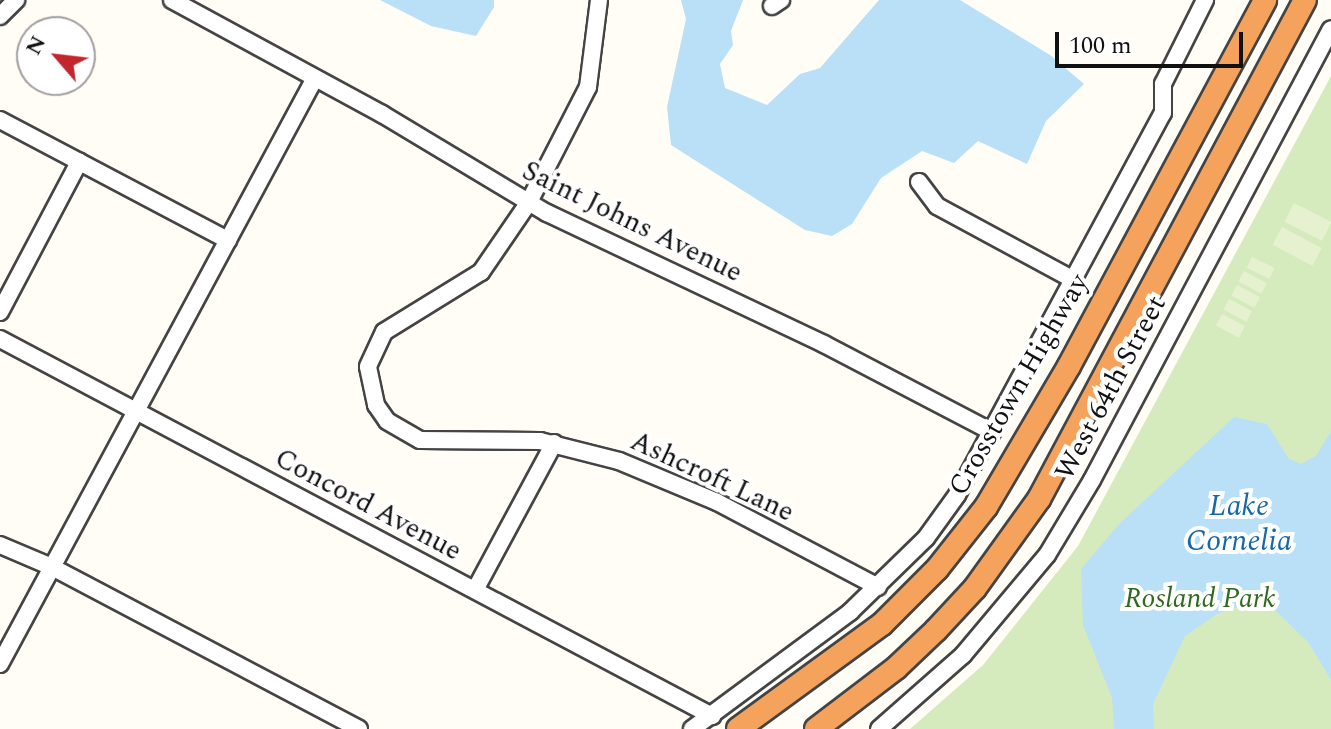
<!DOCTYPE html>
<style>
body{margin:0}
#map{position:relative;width:1331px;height:729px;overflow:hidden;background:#fffdf5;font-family:Spectral,serif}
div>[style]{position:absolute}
.green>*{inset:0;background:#d5ebbd}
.pitch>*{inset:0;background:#e6f2cf;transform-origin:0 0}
.water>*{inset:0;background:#b9e0f7}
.roads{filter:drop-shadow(2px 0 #444) drop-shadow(-2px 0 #444) drop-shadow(0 2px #444) drop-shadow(0 -2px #444)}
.minor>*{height:16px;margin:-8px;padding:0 8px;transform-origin:8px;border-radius:8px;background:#fff}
.highway>*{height:22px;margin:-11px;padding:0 11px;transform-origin:11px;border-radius:11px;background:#f5a25d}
span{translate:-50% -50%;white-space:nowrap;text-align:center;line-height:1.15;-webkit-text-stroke:8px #fff;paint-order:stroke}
.street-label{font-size:28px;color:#111}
.park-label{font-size:28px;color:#2f6b1f;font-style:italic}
.water-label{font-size:30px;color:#1768a6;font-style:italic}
.north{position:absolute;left:16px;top:16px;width:80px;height:80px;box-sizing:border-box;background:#fff;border:2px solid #a0a0a0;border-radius:50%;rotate:298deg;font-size:22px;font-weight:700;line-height:32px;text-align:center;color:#111}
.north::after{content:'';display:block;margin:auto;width:28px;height:36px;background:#c4262e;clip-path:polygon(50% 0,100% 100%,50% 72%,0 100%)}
.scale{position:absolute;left:1055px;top:32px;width:188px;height:36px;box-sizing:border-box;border:4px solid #111;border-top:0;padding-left:10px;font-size:24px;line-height:28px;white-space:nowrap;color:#111;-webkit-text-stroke:6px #fff;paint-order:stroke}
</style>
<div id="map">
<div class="green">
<i style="clip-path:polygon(1331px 76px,1331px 729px,910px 729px,983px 665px,1078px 546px)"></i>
</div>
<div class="pitch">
<i style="left:1294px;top:203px;width:42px;height:21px;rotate:27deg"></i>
<i style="left:1282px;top:227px;width:45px;height:20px;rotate:28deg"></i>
<i style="left:1252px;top:257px;width:25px;height:12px;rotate:26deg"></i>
<i style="left:1244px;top:271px;width:26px;height:12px;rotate:28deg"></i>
<i style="left:1237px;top:285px;width:26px;height:12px;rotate:28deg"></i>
<i style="left:1229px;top:299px;width:26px;height:12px;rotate:28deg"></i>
<i style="left:1222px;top:314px;width:26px;height:13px;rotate:28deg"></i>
</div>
<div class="water">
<i style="clip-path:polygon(380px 0,494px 0,494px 7px,476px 36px,431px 26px)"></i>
<i style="clip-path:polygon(681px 0,743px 0,731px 31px,733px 45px,720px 64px,725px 88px,767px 105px,800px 74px,820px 68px,879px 0,960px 0,1050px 55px,1084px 84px,1046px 121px,1027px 164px,978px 141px,954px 163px,922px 151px,881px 178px,852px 224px,832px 236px,805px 230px,671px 145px,667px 107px,686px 19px)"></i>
<i style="clip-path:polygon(1234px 417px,1267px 424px,1289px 459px,1301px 464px,1316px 456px,1331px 431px,1331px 680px,1308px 642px,1263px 599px,1217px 614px,1185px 636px,1153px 704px,1154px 729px,1114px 729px,1112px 698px,1083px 625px,1081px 569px,1120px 523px)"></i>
</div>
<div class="roads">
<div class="minor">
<i style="left:172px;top:0;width:239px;rotate:28.5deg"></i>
<i style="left:382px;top:114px;width:192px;rotate:31deg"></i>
<i style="left:547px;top:213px;width:306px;rotate:25.3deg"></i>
<i style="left:824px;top:344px;width:190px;rotate:27.6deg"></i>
<i style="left:599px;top:0;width:88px;rotate:97.2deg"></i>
<i style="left:588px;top:87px;width:129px;rotate:117.2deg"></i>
<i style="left:529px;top:202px;width:85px;rotate:124.4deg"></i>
<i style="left:481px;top:272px;width:114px;rotate:148.3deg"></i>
<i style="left:384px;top:332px;width:38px;rotate:115deg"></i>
<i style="left:368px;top:367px;width:39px;rotate:78deg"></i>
<i style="left:376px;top:405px;width:19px;rotate:55deg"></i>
<i style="left:387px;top:421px;width:38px;rotate:30deg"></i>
<i style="left:420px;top:440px;width:120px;rotate:0.5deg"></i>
<i style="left:540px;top:441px;width:81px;rotate:14.2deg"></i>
<i style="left:619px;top:461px;width:106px;rotate:22.7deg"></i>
<i style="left:717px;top:502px;width:182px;rotate:27.8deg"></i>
<i style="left:772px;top:6px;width:11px;rotate:-34deg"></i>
<i style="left:0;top:16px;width:23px;rotate:-45deg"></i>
<i style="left:0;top:120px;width:258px;rotate:27.8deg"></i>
<i style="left:919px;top:182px;width:30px;rotate:53deg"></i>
<i style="left:937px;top:206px;width:153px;rotate:28.4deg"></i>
<i style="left:0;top:312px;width:170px;rotate:-62.2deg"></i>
<i style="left:0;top:339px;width:806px;rotate:27.9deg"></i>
<i style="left:0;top:545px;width:56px;rotate:22.9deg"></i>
<i style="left:52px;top:567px;width:347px;rotate:27.8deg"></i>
<i style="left:475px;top:590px;width:167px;rotate:-61.7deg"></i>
<i style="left:0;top:664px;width:665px;rotate:-61.74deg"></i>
<i style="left:692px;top:729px;width:197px;rotate:-36.5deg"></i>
<i style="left:850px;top:612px;width:106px;rotate:-44.2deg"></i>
<i style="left:926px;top:538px;width:53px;rotate:-54.2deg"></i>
<i style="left:957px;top:495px;width:434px;rotate:-61.7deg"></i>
<i style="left:1163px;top:113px;width:29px;rotate:-90deg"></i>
<i style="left:1163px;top:84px;width:94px;rotate:-63.4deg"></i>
<i style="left:879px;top:729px;width:112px;rotate:-41.4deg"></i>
<i style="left:963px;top:655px;width:131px;rotate:-50deg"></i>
<i style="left:1047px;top:555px;width:87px;rotate:-59deg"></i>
<i style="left:1092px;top:480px;width:510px;rotate:-62.08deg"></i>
</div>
<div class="highway">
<i style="left:738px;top:729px;width:178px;rotate:-36.1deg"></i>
<i style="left:882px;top:624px;width:78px;rotate:-45deg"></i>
<i style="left:937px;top:569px;width:79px;rotate:-51.7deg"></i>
<i style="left:986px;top:507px;width:164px;rotate:-59.5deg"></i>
<i style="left:1069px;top:366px;width:415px;rotate:-61.8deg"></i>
<i style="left:816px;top:729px;width:101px;rotate:-37.3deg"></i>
<i style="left:896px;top:668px;width:55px;rotate:-43.5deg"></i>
<i style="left:936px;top:630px;width:57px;rotate:-47.1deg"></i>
<i style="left:975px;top:588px;width:110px;rotate:-54.3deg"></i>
<i style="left:1039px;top:499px;width:565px;rotate:-61.94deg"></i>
</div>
</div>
<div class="street-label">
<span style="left:632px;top:222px;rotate:26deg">Saint Johns Avenue</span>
<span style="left:1019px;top:385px;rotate:-60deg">Crosstown Highway</span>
<span style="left:1111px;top:388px;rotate:-62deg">West 64th Street</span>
<span style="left:712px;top:477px;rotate:25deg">Ashcroft Lane</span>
<span style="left:368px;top:505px;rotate:28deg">Concord Avenue</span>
</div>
<div class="park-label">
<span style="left:1200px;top:599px">Rosland Park</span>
</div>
<div class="water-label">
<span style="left:1239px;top:523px">Lake<br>Cornelia</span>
</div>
<div class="north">N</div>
<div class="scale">100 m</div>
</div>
